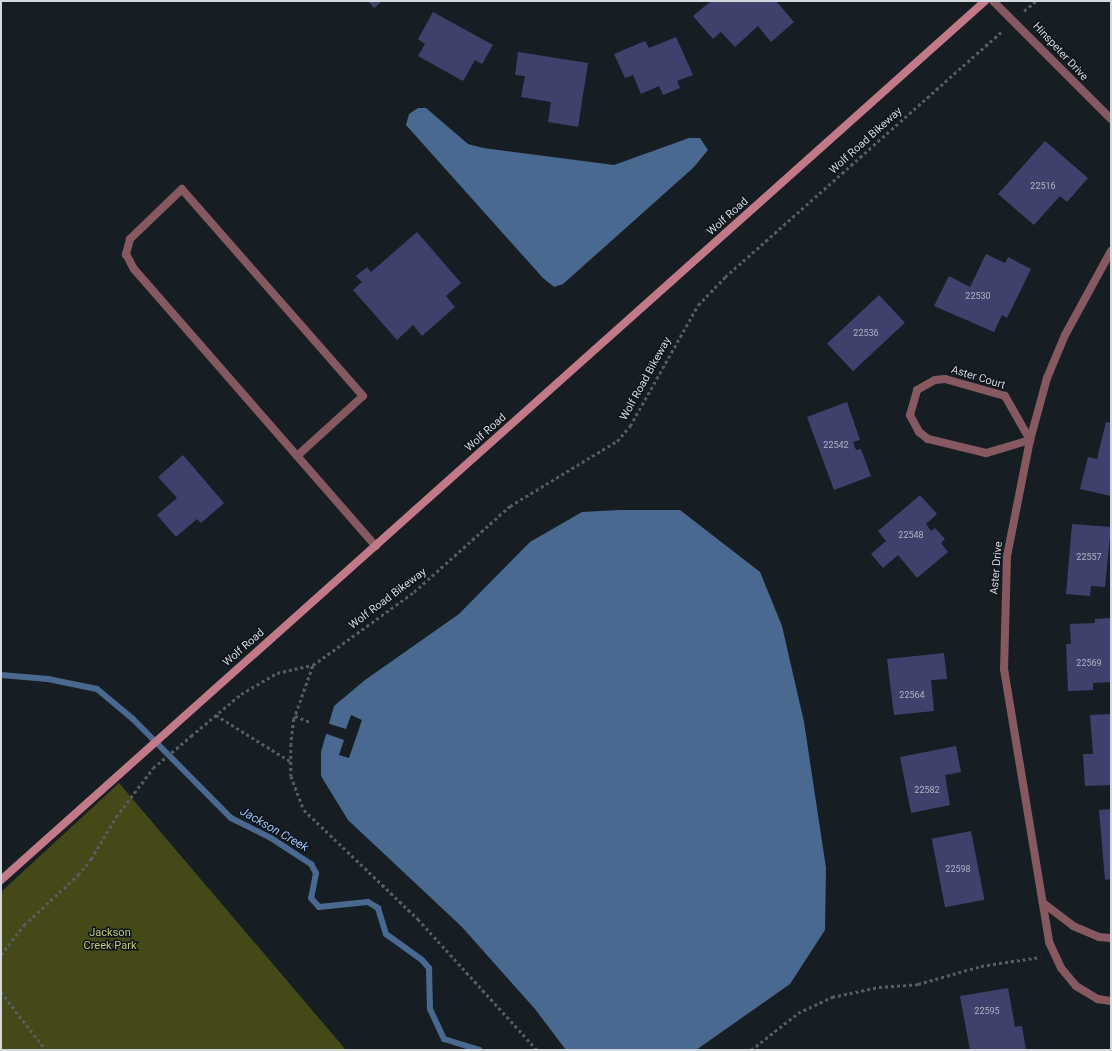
<!DOCTYPE html>
<style>
body{margin:0}
#map{position:relative;width:1112px;height:1051px;overflow:hidden;background:#171e23;font-family:Roboto,sans-serif}
div>[style]{position:absolute}
.green>*{inset:0;background:#454817}
.water>*{inset:0;background:#496991}
.pier>*{inset:0;background:#171e23}
.stream>*{height:6px;margin:-3px;padding:0 3px;transform-origin:3px;border-radius:3px;background:#496991}
.building>*{inset:0;background:#40406d;transform-origin:0 0}
.path>*{height:2.5px;margin-top:-1.25px;transform-origin:0;background:repeating-linear-gradient(90deg,#575d62 0 3px,transparent 0 6px)}
.lane>*{height:8px;margin:-4px;padding:0 4px;transform-origin:4px;border-radius:4px;background:#865961}
.street>*{height:8px;margin:-4px;padding:0 4px;transform-origin:4px;border-radius:4px;background:#865961}
.secondary>*{height:8px;margin:-4px;padding:0 4px;transform-origin:4px;border-radius:4px;background:#c37a88}
span{translate:-50% -50%;white-space:nowrap;text-align:center;line-height:1.15;-webkit-text-stroke:3px #0e141a;paint-order:stroke}
.number-label{font-size:9px;color:#afb3c1}
.number-label span{-webkit-text-stroke-width:0}
.street-label{font-size:11px;color:#d4d9dd}
.park-label{font-size:11px;color:#c3c978}
.water-label{font-size:12px;color:#9dc4f7;font-style:italic}
.frame{position:absolute;inset:0;border:2px solid #d4d9dd;pointer-events:none}
</style>
<div id="map">
<div class="green">
<i style="clip-path:polygon(119px 783px,346px 1050px,1px 1050px,1px 892px)"></i>
</div>
<div class="water">
<i style="clip-path:polygon(418px 108px,426px 108px,468px 144px,483px 148px,614px 165px,689px 138px,700px 138px,708px 150px,693px 168px,563px 284px,554px 287px,543px 278px,406px 125px,409px 114px)"></i>
<i style="clip-path:polygon(619px 510px,680px 510px,760px 572px,782px 626px,804px 722px,826px 868px,825px 930px,790px 984px,696px 1050px,566px 1050px,535px 1009px,462px 927px,348px 820px,321px 776px,321px 752px,334px 706px,365px 680px,459px 614px,530px 542px,582px 512px)"></i>
</div>
<div class="pier">
<i style="clip-path:polygon(351px 715px,362px 720px,349px 758px,339px 755px,344px 740px,324px 733px,327px 723px,346px 729px)"></i>
</div>
<div class="stream">
<i style="left:1px;top:675px;width:47px;rotate:4.9deg"></i>
<i style="left:48px;top:679px;width:50px;rotate:11.5deg"></i>
<i style="left:97px;top:689px;width:47px;rotate:39.8deg"></i>
<i style="left:133px;top:719px;width:139px;rotate:45.3deg"></i>
<i style="left:231px;top:818px;width:45px;rotate:26.6deg"></i>
<i style="left:271px;top:838px;width:48px;rotate:33deg"></i>
<i style="left:311px;top:864px;width:10px;rotate:61deg"></i>
<i style="left:316px;top:873px;width:25px;rotate:101deg"></i>
<i style="left:311px;top:898px;width:12px;rotate:48deg"></i>
<i style="left:319px;top:907px;width:49px;rotate:-5.8deg"></i>
<i style="left:368px;top:902px;width:12px;rotate:31deg"></i>
<i style="left:378px;top:908px;width:27px;rotate:73deg"></i>
<i style="left:386px;top:934px;width:44px;rotate:35.8deg"></i>
<i style="left:422px;top:960px;width:11px;rotate:49deg"></i>
<i style="left:429px;top:968px;width:41px;rotate:88.6deg"></i>
<i style="left:430px;top:1009px;width:33px;rotate:65deg"></i>
<i style="left:444px;top:1039px;width:37px;rotate:17deg"></i>
</div>
<div class="building">
<i style="clip-path:polygon(368px 1px,382px 1px,374px 8px)"></i>
<i style="clip-path:polygon(711px 1px,776px 1px,794px 22px,771px 42px,758px 26px,735px 47px,721px 32px,713px 39px,693px 16px)"></i>
<i style="clip-path:polygon(433px 12px,493px 45px,482px 64px,475px 60px,463px 81px,418px 56px,425px 44px,418px 39px)"></i>
<i style="clip-path:polygon(676px 37px,693px 75px,677px 81px,680px 88px,663px 95px,659px 86px,641px 94px,633px 75px,625px 78px,614px 54px,645px 41px,649px 48px)"></i>
<i style="clip-path:polygon(518px 52px,588px 63px,578px 127px,548px 122px,551px 102px,521px 97px,525px 76px,515px 75px)"></i>
<i style="clip-path:polygon(1045px 141px,1088px 178px,1067px 202px,1060px 196px,1034px 225px,998px 194px)"></i>
<i style="clip-path:polygon(417px 232px,461px 283px,446px 296px,455px 307px,422px 336px,413px 325px,397px 340px,353px 290px,362px 282px,356px 276px,367px 267px,371px 272px)"></i>
<i style="clip-path:polygon(986px 254px,1005px 263px,1008px 257px,1031px 269px,1007px 318px,1002px 315px,994px 332px,934px 306px,949px 276px,970px 287px)"></i>
<i style="left:879px;top:295px;width:38px;height:71px;rotate:47deg"></i>
<i style="clip-path:polygon(847px 402px,860px 440px,853px 442px,856px 450px,861px 449px,871px 476px,834px 490px,807px 417px)"></i>
<i style="clip-path:polygon(1106px 422px,1111px 423px,1111px 496px,1080px 489px,1088px 457px,1097px 459px)"></i>
<i style="clip-path:polygon(183px 455px,224px 503px,201px 523px,197px 519px,176px 537px,157px 515px,177px 498px,158px 477px)"></i>
<i style="clip-path:polygon(920px 495px,937px 514px,926px 524px,931px 531px,935px 528px,945px 539px,941px 543px,948px 552px,917px 578px,898px 555px,883px 568px,871px 554px,886px 541px,878px 531px)"></i>
<i style="clip-path:polygon(1072px 524px,1111px 527px,1105px 587px,1091px 586px,1090px 596px,1066px 594px)"></i>
<i style="clip-path:polygon(1111px 618px,1111px 682px,1093px 683px,1093px 690px,1068px 691px,1066px 644px,1071px 644px,1070px 624px,1095px 623px,1095px 619px)"></i>
<i style="clip-path:polygon(944px 653px,947px 679px,931px 680px,934px 711px,894px 715px,887px 659px)"></i>
<i style="clip-path:polygon(1111px 714px,1111px 785px,1085px 786px,1083px 754px,1093px 754px,1090px 715px)"></i>
<i style="clip-path:polygon(956px 746px,961px 772px,945px 775px,950px 805px,911px 813px,900px 757px)"></i>
<i style="clip-path:polygon(1111px 809px,1111px 879px,1105px 880px,1099px 810px)"></i>
<i style="left:971px;top:831px;width:70px;height:40px;rotate:79deg"></i>
<i style="clip-path:polygon(1008px 988px,1015px 1027px,1022px 1026px,1026px 1050px,970px 1050px,960px 996px)"></i>
</div>
<div class="path">
<i style="left:1024px;top:11px;width:16px;rotate:-40deg"></i>
<i style="left:313px;top:666px;width:56px;rotate:109.7deg"></i>
<i style="left:294px;top:719px;width:25px;rotate:97deg"></i>
<i style="left:291px;top:744px;width:32px;rotate:90deg"></i>
<i style="left:291px;top:776px;width:36px;rotate:69deg"></i>
<i style="left:304px;top:810px;width:158px;rotate:43.7deg"></i>
<i style="left:418px;top:919px;width:177px;rotate:47.7deg"></i>
<i style="left:216px;top:715px;width:87px;rotate:31.9deg"></i>
<i style="left:295px;top:716px;width:16px;rotate:22deg"></i>
<i style="left:1px;top:955px;width:38px;rotate:-53deg"></i>
<i style="left:24px;top:925px;width:74px;rotate:-42.8deg"></i>
<i style="left:78px;top:875px;width:21px;rotate:-51deg"></i>
<i style="left:91px;top:859px;width:49px;rotate:-59.2deg"></i>
<i style="left:116px;top:817px;width:61px;rotate:-52.9deg"></i>
<i style="left:153px;top:768px;width:50px;rotate:-40.1deg"></i>
<i style="left:191px;top:736px;width:65px;rotate:-40deg"></i>
<i style="left:241px;top:694px;width:42px;rotate:-30.3deg"></i>
<i style="left:277px;top:673px;width:37px;rotate:-13deg"></i>
<i style="left:313px;top:665px;width:125px;rotate:-35.9deg"></i>
<i style="left:414px;top:592px;width:129px;rotate:-41.9deg"></i>
<i style="left:510px;top:506px;width:125px;rotate:-31.3deg"></i>
<i style="left:617px;top:441px;width:20px;rotate:-49deg"></i>
<i style="left:630px;top:426px;width:139px;rotate:-60.7deg"></i>
<i style="left:698px;top:305px;width:39px;rotate:-46deg"></i>
<i style="left:725px;top:277px;width:370px;rotate:-41.6deg"></i>
<i style="left:1px;top:992px;width:73px;rotate:52.2deg"></i>
<i style="left:751px;top:1050px;width:60px;rotate:-38.2deg"></i>
<i style="left:798px;top:1013px;width:38px;rotate:-25deg"></i>
<i style="left:832px;top:997px;width:48px;rotate:-12deg"></i>
<i style="left:879px;top:987px;width:39px;rotate:-4deg"></i>
<i style="left:918px;top:984px;width:66px;rotate:-15.9deg"></i>
<i style="left:981px;top:966px;width:60px;rotate:-8.7deg"></i>
</div>
<div class="lane">
<i style="left:297px;top:456px;width:89px;rotate:-42.3deg"></i>
<i style="left:363px;top:396px;width:275px;rotate:-131.2deg"></i>
<i style="left:182px;top:189px;width:72px;rotate:136.1deg"></i>
<i style="left:130px;top:239px;width:16px;rotate:105deg"></i>
<i style="left:126px;top:254px;width:17px;rotate:62deg"></i>
<i style="left:134px;top:269px;width:368px;rotate:48.9deg"></i>
</div>
<div class="street">
<i style="left:993px;top:1px;width:167px;rotate:45deg"></i>
<i style="left:1111px;top:251px;width:96px;rotate:118.7deg"></i>
<i style="left:1065px;top:335px;width:47px;rotate:112.7deg"></i>
<i style="left:1047px;top:378px;width:64px;rotate:105.3deg"></i>
<i style="left:1030px;top:440px;width:118px;rotate:101.2deg"></i>
<i style="left:1007px;top:556px;width:113px;rotate:91.5deg"></i>
<i style="left:1004px;top:669px;width:277px;rotate:80.6deg"></i>
<i style="left:1049px;top:942px;width:29px;rotate:65deg"></i>
<i style="left:1061px;top:968px;width:23px;rotate:50deg"></i>
<i style="left:1076px;top:986px;width:26px;rotate:31deg"></i>
<i style="left:1098px;top:999px;width:13px;rotate:9deg"></i>
<i style="left:945px;top:379px;width:62px;rotate:15.8deg"></i>
<i style="left:1005px;top:396px;width:51px;rotate:60.4deg"></i>
<i style="left:1030px;top:440px;width:46px;rotate:163.5deg"></i>
<i style="left:986px;top:453px;width:60px;rotate:-166.4deg"></i>
<i style="left:928px;top:439px;width:11px;rotate:-142deg"></i>
<i style="left:919px;top:432px;width:19px;rotate:-118deg"></i>
<i style="left:910px;top:415px;width:26px;rotate:-74deg"></i>
<i style="left:917px;top:390px;width:21px;rotate:-29deg"></i>
<i style="left:935px;top:380px;width:10px;rotate:-6deg"></i>
<i style="left:1043px;top:903px;width:38px;rotate:37deg"></i>
<i style="left:1073px;top:926px;width:28px;rotate:23deg"></i>
<i style="left:1099px;top:937px;width:12px;rotate:5deg"></i>
</div>
<div class="secondary">
<i style="left:1px;top:880px;width:1319px;rotate:-41.77deg"></i>
</div>
<div class="number-label">
<span style="left:1043px;top:186px">22516</span>
<span style="left:978px;top:296px">22530</span>
<span style="left:866px;top:333px">22536</span>
<span style="left:836px;top:445px">22542</span>
<span style="left:911px;top:535px">22548</span>
<span style="left:1089px;top:557px">22557</span>
<span style="left:1089px;top:663px">22569</span>
<span style="left:912px;top:695px">22564</span>
<span style="left:927px;top:790px">22582</span>
<span style="left:958px;top:869px">22598</span>
<span style="left:987px;top:1011px">22595</span>
</div>
<div class="street-label">
<span style="left:1060px;top:52px;rotate:47deg">Hinspeter Drive</span>
<span style="left:866px;top:141px;rotate:-42deg">Wolf Road Bikeway</span>
<span style="left:728px;top:217px;rotate:-42deg">Wolf Road</span>
<span style="left:978px;top:378px;rotate:17deg">Aster Court</span>
<span style="left:646px;top:379px;rotate:-61deg">Wolf Road Bikeway</span>
<span style="left:486px;top:433px;rotate:-42deg">Wolf Road</span>
<span style="left:997px;top:568px;rotate:-85deg">Aster Drive</span>
<span style="left:388px;top:599px;rotate:-37deg">Wolf Road Bikeway</span>
<span style="left:244px;top:648px;rotate:-41deg">Wolf Road</span>
</div>
<div class="park-label">
<span style="left:110px;top:940px">Jackson<br>Creek Park</span>
</div>
<div class="water-label">
<span style="left:274px;top:830px;rotate:30deg">Jackson Creek</span>
</div>
<div class="frame"></div>
</div>
